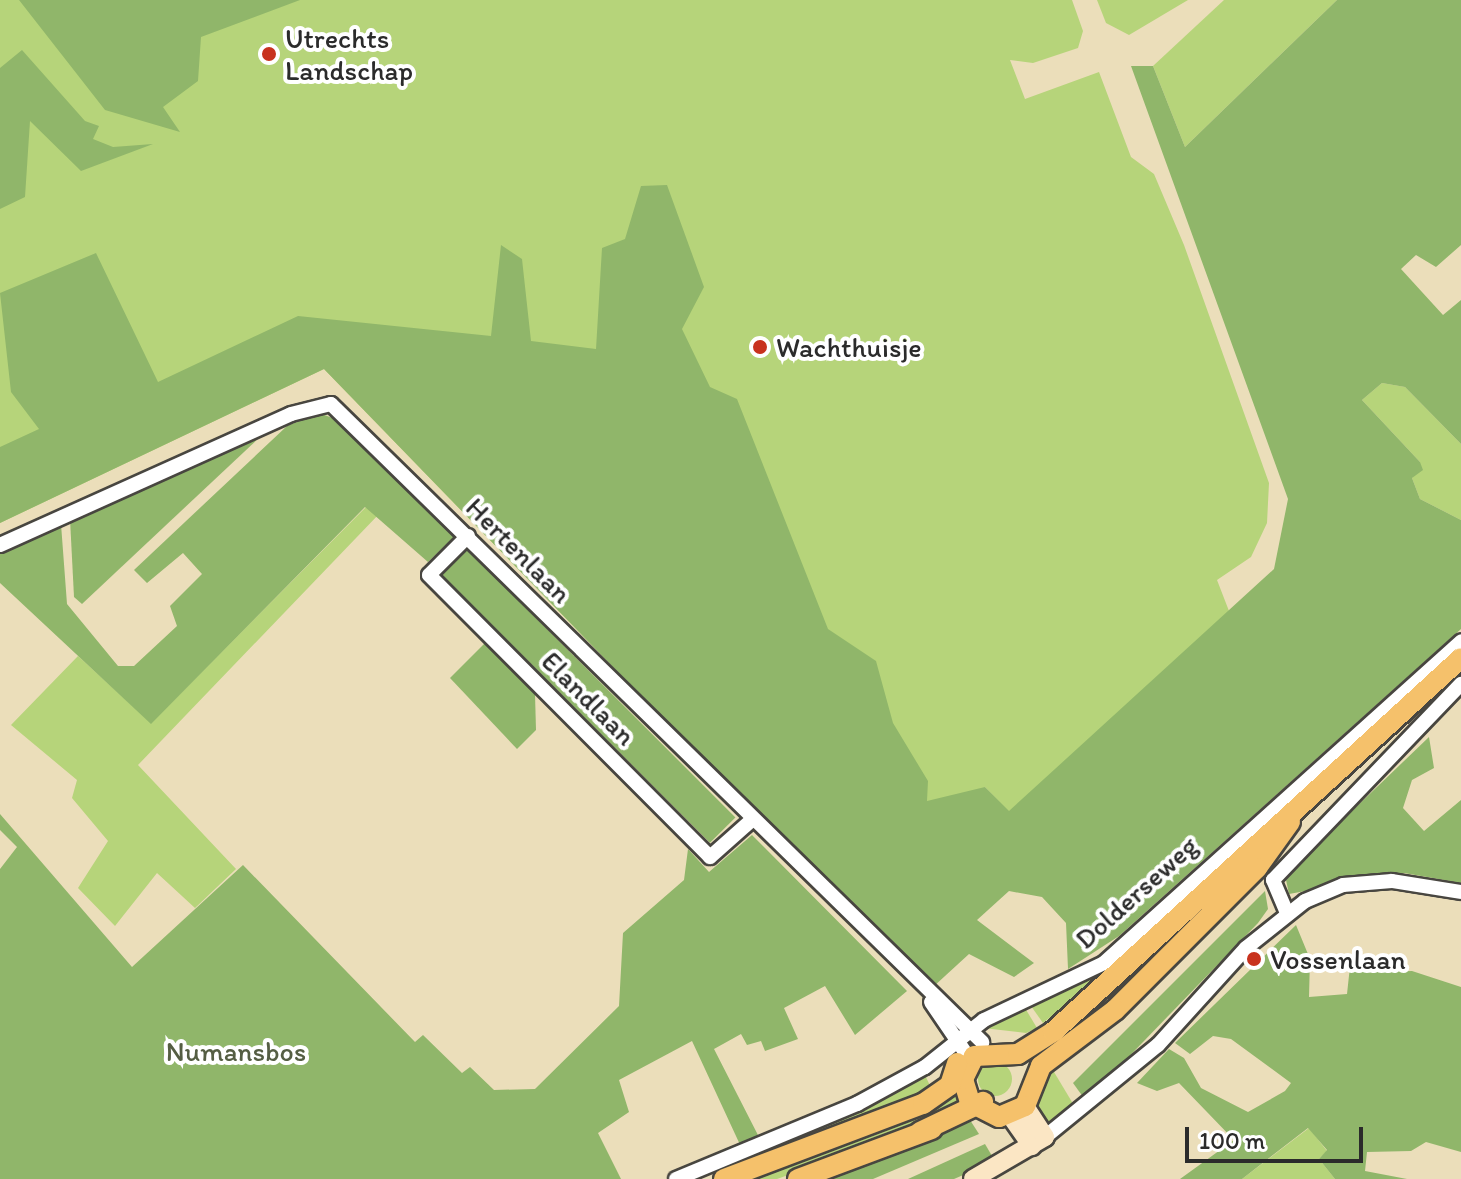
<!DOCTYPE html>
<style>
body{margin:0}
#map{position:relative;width:1461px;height:1179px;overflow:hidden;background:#ebdeba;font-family:Itim,sans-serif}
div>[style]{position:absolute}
.green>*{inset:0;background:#b6d47a}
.round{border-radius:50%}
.forest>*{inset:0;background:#90b66a;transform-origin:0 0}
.roads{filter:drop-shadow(2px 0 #484640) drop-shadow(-2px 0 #484640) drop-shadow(0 2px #484640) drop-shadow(0 -2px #484640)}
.street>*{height:14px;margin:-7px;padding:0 7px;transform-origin:7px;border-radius:7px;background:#fff}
.secondary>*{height:18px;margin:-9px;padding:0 9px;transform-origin:9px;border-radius:9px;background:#fbe6c4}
.primary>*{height:20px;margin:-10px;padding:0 10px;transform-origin:10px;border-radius:10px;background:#f5c16b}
.dots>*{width:22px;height:22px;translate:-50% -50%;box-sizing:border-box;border:4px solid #fff;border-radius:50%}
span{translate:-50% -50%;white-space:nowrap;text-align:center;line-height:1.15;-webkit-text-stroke:8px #fff;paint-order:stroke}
.poi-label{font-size:28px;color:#2b2b2b}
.left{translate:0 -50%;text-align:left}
.street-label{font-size:28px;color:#2b2b2b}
.park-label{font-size:28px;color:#555e43}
.scale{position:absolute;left:1185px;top:1127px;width:178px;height:36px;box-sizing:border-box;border:4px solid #2b2b2b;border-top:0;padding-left:10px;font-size:24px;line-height:28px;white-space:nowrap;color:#2b2b2b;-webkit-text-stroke:6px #fff;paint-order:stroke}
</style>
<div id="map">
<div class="green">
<i style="clip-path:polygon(0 0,1072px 0,1083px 31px,1078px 48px,1033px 63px,1010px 60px,1025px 99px,1099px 72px,1131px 157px,1154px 174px,1184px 245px,1269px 483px,1267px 523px,1251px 557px,1217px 580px,1229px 611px,1009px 812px,985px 787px,875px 937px,324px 369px,0 523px)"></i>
<i style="clip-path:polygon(1097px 0,1188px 0,1129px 35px,1106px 23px)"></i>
<i style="clip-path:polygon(1224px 0,1337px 0,1185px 147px,1153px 66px)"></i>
<i style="clip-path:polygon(1382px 383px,1405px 387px,1461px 444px,1461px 520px,1420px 499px,1412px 478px,1420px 462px,1362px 400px)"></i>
<i style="clip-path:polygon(366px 507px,380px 513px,138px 765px,236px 869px,195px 908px,157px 873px,115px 926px,78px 888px,108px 841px,72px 798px,77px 780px,11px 725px,78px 656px,151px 723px)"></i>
<i style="clip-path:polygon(1094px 977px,1071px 1001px,1043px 1023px,1031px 1006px)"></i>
<i style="clip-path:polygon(1025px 1008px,1037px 1028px,1026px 1033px,983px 1028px)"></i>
<i class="round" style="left:978px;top:1062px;width:34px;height:34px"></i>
<i style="clip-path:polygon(1051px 1067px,1075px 1107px,1052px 1125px,1034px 1107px)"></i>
<i style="clip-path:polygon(925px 1075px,933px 1092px,750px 1161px,866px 1108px)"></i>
<i style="clip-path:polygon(955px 1089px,961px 1102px,850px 1153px,777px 1179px,751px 1179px)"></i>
<i style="clip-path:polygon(1309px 1128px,1327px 1151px,1319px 1159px,1335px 1179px,1242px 1179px)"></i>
</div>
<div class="forest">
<i style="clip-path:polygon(19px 0,300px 0,201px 37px,198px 81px,163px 107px,180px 132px,105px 110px)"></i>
<i style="clip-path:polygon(1337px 0,1461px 0,1461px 245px,1436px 267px,1416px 255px,1401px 269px,1443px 315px,1461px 300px,1461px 444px,1405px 387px,1382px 383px,1362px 400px,1420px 462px,1423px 470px,1412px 478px,1420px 499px,1461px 520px,1461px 629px,1119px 936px,1068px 969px,1066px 923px,1042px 897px,1009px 891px,977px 920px,1034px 963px,1014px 977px,969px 954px,933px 987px,875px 937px,324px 369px,0 523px,0 447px,39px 429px,11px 392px,0 293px,96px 253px,158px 382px,298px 316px,491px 336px,501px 245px,522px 259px,531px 341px,596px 349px,602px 248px,625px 239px,641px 186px,667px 185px,704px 287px,682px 329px,710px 387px,737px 399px,828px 629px,876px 661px,893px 723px,928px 781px,927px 801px,985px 787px,1009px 811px,1274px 569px,1288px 499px,1131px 66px,1153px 66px,1185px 147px)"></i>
<i style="clip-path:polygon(22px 50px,85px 121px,99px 126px,93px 139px,113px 147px,153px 144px,81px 171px,30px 121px,25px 197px,0 209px,0 68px)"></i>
<i style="clip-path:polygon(319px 413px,338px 420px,455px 536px,428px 562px,365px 507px,151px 724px,0 583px,0 553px,61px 524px,67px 604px,118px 666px,134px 666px,177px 626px,170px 606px,202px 574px,183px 553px,147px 583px,134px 570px,287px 426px)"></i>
<i style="clip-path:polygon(262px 435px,82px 604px,74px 597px,70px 519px)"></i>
<i style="left:466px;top:548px;width:381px;height:36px;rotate:45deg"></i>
<i style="clip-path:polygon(485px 643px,535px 694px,536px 730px,517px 749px,450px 678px)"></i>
<i style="clip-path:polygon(1429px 737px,1434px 768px,1412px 780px,1403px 808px,1424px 831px,1461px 800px,1461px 883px,1404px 873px,1289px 894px,1286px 880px,1301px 860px)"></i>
<i style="clip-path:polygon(0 814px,132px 967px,243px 865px,415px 1042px,423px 1035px,462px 1073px,470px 1067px,494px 1090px,535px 1089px,619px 1006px,623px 933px,684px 880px,688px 849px,709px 872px,752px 835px,907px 991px,855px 1035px,825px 986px,784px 1008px,798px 1039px,765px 1051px,761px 1041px,747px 1045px,741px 1034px,714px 1049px,761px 1141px,742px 1149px,692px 1041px,619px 1080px,629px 1112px,598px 1133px,621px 1179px,0 1179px,0 869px,17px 847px,0 830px)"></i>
<i style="clip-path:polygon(1265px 891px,1268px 909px,1258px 923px,1086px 1101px,1073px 1083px)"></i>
<i style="clip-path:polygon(1296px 925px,1310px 959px,1309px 997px,1347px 994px,1351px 957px,1378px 972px,1412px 971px,1461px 987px,1461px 1152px,1426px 1142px,1411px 1151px,1367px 1152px,1365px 1171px,1407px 1179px,1335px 1179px,1319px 1159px,1327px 1150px,1308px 1128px,1242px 1179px,1180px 1179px,1234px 1140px,1179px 1083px,1157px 1091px,1137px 1083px,1169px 1049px,1184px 1058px,1201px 1088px,1248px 1112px,1285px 1091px,1291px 1083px,1231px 1039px,1213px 1036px,1190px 1054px,1175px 1043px)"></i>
<i style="clip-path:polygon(970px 1120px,979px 1134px,873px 1179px,820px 1179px)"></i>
<i style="clip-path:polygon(985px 1144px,995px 1161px,984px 1166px,954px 1179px,908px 1179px)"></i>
</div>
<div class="roads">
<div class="street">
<i style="left:468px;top:536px;width:55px;rotate:135deg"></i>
<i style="left:429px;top:575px;width:398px;rotate:45.1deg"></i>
<i style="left:710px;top:857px;width:57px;rotate:-41.5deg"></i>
<i style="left:0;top:545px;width:319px;rotate:-24.2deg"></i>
<i style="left:291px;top:414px;width:41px;rotate:-14deg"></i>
<i style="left:331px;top:404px;width:912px;rotate:44.42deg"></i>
<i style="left:1287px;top:913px;width:36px;rotate:-113deg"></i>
<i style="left:1273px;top:880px;width:272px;rotate:-46.2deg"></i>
<i style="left:931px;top:1002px;width:60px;rotate:55.8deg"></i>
<i style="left:1045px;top:1137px;width:146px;rotate:-39.2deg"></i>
<i style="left:1158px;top:1045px;width:131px;rotate:-47.8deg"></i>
<i style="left:1246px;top:948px;width:75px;rotate:-38.5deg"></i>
<i style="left:1305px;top:901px;width:41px;rotate:-22.8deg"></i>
<i style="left:1343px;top:885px;width:49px;rotate:-4.7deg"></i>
<i style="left:1392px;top:881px;width:70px;rotate:9.1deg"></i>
<i style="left:676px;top:1179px;width:196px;rotate:-22.5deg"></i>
<i style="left:857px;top:1104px;width:77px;rotate:-28.6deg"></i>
<i style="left:925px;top:1067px;width:75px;rotate:-38.5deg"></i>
<i style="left:984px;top:1020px;width:133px;rotate:-25.4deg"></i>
<i style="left:1104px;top:963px;width:481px;rotate:-42deg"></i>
</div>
<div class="secondary">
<i style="left:1010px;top:1115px;width:38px;rotate:55deg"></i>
<i style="left:973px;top:1179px;width:83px;rotate:-30.3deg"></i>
<i style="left:1045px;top:1137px;width:37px;rotate:-123deg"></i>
</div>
<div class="primary">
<i style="left:1290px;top:822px;width:57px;rotate:125.7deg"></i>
<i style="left:1257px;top:868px;width:201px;rotate:135deg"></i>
<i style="left:1115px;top:1010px;width:93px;rotate:142.9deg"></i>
<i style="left:1041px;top:1066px;width:43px;rotate:111.8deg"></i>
<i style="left:1025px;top:1106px;width:28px;rotate:157deg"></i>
<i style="left:999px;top:1117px;width:33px;rotate:-153deg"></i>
<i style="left:970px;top:1102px;width:24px;rotate:-107deg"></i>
<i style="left:963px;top:1079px;width:25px;rotate:-64deg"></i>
<i style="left:974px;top:1056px;width:44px;rotate:-2.6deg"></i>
<i style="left:1018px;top:1054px;width:41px;rotate:-32.2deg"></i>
<i style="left:1053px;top:1032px;width:553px;rotate:-42.51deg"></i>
<i style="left:920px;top:1132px;width:70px;rotate:-25.5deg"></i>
<i style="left:724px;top:1179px;width:213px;rotate:-20.7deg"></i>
<i style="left:923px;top:1104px;width:33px;rotate:-35deg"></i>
<i style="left:950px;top:1085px;width:23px;rotate:-72deg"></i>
<i style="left:798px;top:1179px;width:143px;rotate:-20.5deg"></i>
</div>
</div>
<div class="dots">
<i style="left:269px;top:54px;background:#c8321e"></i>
<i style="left:760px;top:347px;background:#c8321e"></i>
<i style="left:1254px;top:959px;background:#c8321e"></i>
</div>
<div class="poi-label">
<span class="left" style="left:285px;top:54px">Utrechts<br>Landschap</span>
<span class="left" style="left:776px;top:347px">Wachthuisje</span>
<span class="left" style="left:1270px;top:959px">Vossenlaan</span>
</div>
<div class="street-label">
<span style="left:519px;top:550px;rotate:45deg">Hertenlaan</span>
<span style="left:589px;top:698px;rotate:45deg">Elandlaan</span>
<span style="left:1136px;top:892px;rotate:-42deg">Dolderseweg</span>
</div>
<div class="park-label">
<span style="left:236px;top:1051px">Numansbos</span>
</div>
<div class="scale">100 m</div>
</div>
